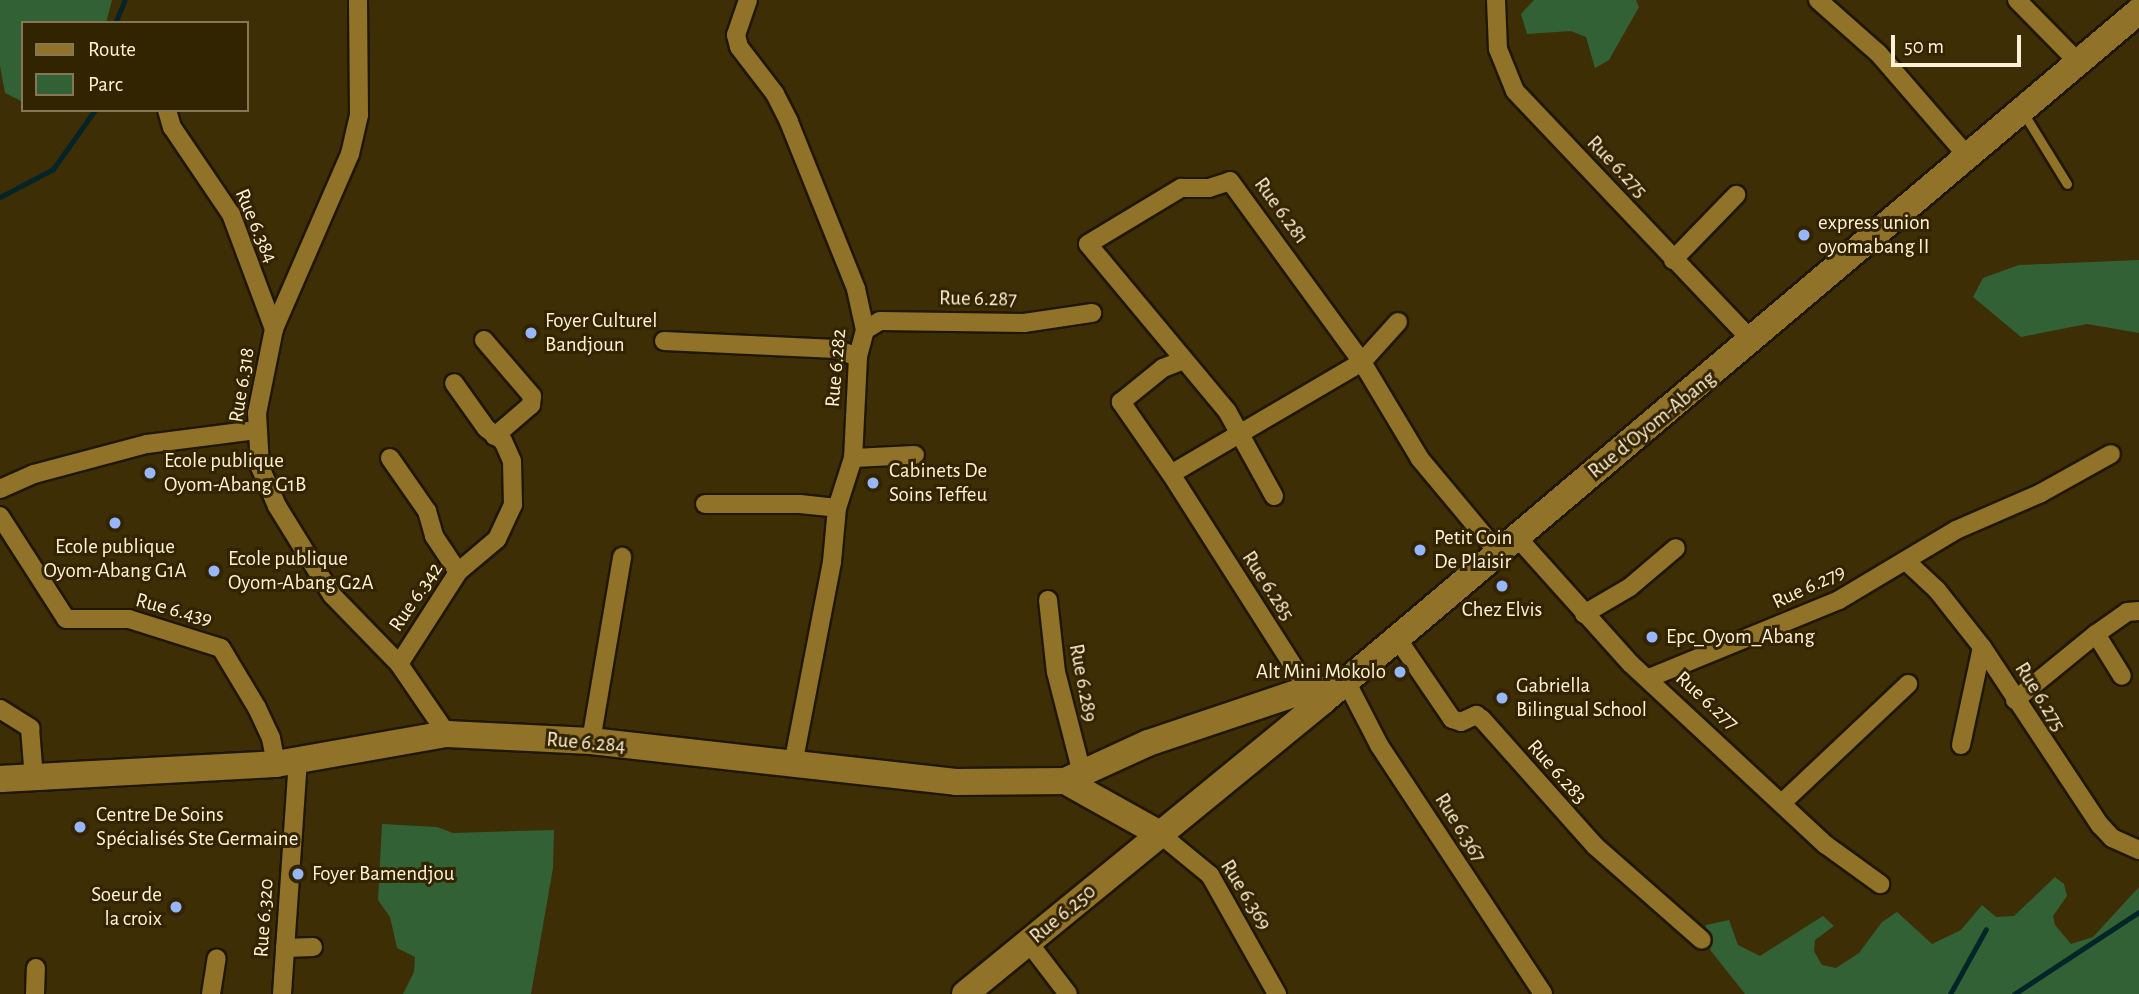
<!DOCTYPE html>
<meta charset="utf-8">
<style>
body{margin:0}
#map{position:relative;width:2139px;height:994px;overflow:hidden;background:#3e2e06;font-family:"Alegreya Sans",sans-serif}
div>[style]{position:absolute}
.green>*{inset:0;background:#326135}
.stream>*{height:5px;margin:-2.5px;padding:0 2.5px;transform-origin:2.5px;border-radius:2.5px;background:#032528}
.roads{filter:drop-shadow(2px 0 #201702) drop-shadow(-2px 0 #201702) drop-shadow(0 2px #201702) drop-shadow(0 -2px #201702)}
.lane>*{height:9px;margin:-4.5px;padding:0 4.5px;transform-origin:4.5px;border-radius:4.5px;background:#907229}
.street>*{height:18px;margin:-9px;padding:0 9px;transform-origin:9px;border-radius:9px;background:#907229}
.secondary>*{height:26px;margin:-13px;padding:0 13px;transform-origin:13px;border-radius:13px;background:#907229}
.dots>*{width:19px;height:19px;translate:-50% -50%;box-sizing:border-box;border:4px solid #332400;border-radius:50%}
span{translate:-50% -50%;white-space:nowrap;text-align:center;line-height:1.15;-webkit-text-stroke:6px #332400;paint-order:stroke}
.street-label{font-size:21px;color:#fff1d6}
.poi-label{font-size:21px;color:#fff1d6}
.left{translate:0 -50%;text-align:left}
.right{translate:-100% -50%;text-align:right}
.legend{position:absolute;left:21px;top:21px;width:228px;height:91px;box-sizing:border-box;background:#332400;border:2px solid #857656;margin:0;padding:9px 12px;list-style:none;font-size:21px;color:#fff1d6}
.legend li{display:flex;align-items:center;gap:14px;height:35px}
.legend b{width:35px;border:2px solid #857656}
.scale{position:absolute;left:1891px;top:35px;width:130px;height:32px;box-sizing:border-box;border:4px solid #fff1d6;border-top:0;padding-left:9px;font-size:21px;line-height:24px;white-space:nowrap;color:#fff1d6;-webkit-text-stroke:5px #332400;paint-order:stroke}
</style>
<div id="map">
<div class="green">
<i style="clip-path:polygon(0 0,112px 0,106px 23px,23px 23px,23px 102px,5px 93px,0 66px)"></i>
<i style="clip-path:polygon(1534px 0,1636px 0,1639px 7px,1609px 60px,1595px 68px,1586px 37px,1571px 31px,1527px 34px,1521px 14px)"></i>
<i style="clip-path:polygon(2139px 260px,2139px 333px,2087px 324px,2021px 337px,1973px 297px,1983px 278px,2019px 265px)"></i>
<i style="clip-path:polygon(382px 824px,437px 827px,453px 833px,554px 830px,553px 868px,531px 994px,403px 994px,414px 972px,415px 957px,397px 948px,390px 917px,378px 900px)"></i>
<i style="clip-path:polygon(2055px 877px,2064px 884px,2067px 896px,2053px 916px,2055px 925px,2071px 944px,2093px 937px,2139px 887px,2139px 994px,1745px 994px,1711px 951px,1705px 935px,1706px 925px,1729px 920px,1738px 945px,1760px 956px,1823px 916px,1834px 926px,1815px 940px,1814px 951px,1822px 965px,1836px 968px,1859px 953px,1882px 922px,1897px 912px,1932px 944px,1961px 930px,1982px 905px,1996px 917px,2014px 916px)"></i>
</div>
<div class="stream">
<i style="left:115px;top:23px;width:25px;rotate:-67deg"></i>
<i style="left:0;top:197px;width:60px;rotate:-27.8deg"></i>
<i style="left:53px;top:169px;width:72px;rotate:-54.6deg"></i>
<i style="left:1950px;top:994px;width:74px;rotate:-61deg"></i>
<i style="left:2014px;top:994px;width:149px;rotate:-33.3deg"></i>
</div>
<div class="roads">
<div class="lane">
<i style="left:2024px;top:114px;width:82px;rotate:58.4deg"></i>
</div>
<div class="street">
<i style="left:358px;top:0;width:115px;rotate:89.5deg"></i>
<i style="left:359px;top:115px;width:40px;rotate:103deg"></i>
<i style="left:350px;top:154px;width:191px;rotate:113.5deg"></i>
<i style="left:274px;top:329px;width:86px;rotate:101.4deg"></i>
<i style="left:257px;top:413px;width:54px;rotate:86.8deg"></i>
<i style="left:260px;top:467px;width:43px;rotate:66.4deg"></i>
<i style="left:277px;top:506px;width:105px;rotate:58.3deg"></i>
<i style="left:332px;top:595px;width:96px;rotate:45.8deg"></i>
<i style="left:399px;top:664px;width:85px;rotate:55.6deg"></i>
<i style="left:748px;top:0;width:37px;rotate:109deg"></i>
<i style="left:736px;top:35px;width:12px;rotate:76deg"></i>
<i style="left:739px;top:47px;width:59px;rotate:52.5deg"></i>
<i style="left:775px;top:94px;width:31px;rotate:63deg"></i>
<i style="left:789px;top:122px;width:180px;rotate:68.1deg"></i>
<i style="left:856px;top:289px;width:42px;rotate:77.6deg"></i>
<i style="left:865px;top:330px;width:28px;rotate:105deg"></i>
<i style="left:858px;top:357px;width:101px;rotate:92.8deg"></i>
<i style="left:853px;top:458px;width:52px;rotate:107.7deg"></i>
<i style="left:837px;top:508px;width:54px;rotate:95.3deg"></i>
<i style="left:832px;top:562px;width:207px;rotate:100.9deg"></i>
<i style="left:1496px;top:0;width:49px;rotate:87.7deg"></i>
<i style="left:1498px;top:49px;width:45px;rotate:68deg"></i>
<i style="left:1515px;top:91px;width:346px;rotate:46.5deg"></i>
<i style="left:1818px;top:0;width:80px;rotate:41.5deg"></i>
<i style="left:1878px;top:53px;width:139px;rotate:49.1deg"></i>
<i style="left:2017px;top:0;width:88px;rotate:45.5deg"></i>
<i style="left:167px;top:110px;width:18px;rotate:74deg"></i>
<i style="left:172px;top:127px;width:105px;rotate:55.9deg"></i>
<i style="left:231px;top:214px;width:123px;rotate:69.5deg"></i>
<i style="left:1673px;top:260px;width:91px;rotate:-45.9deg"></i>
<i style="left:1398px;top:322px;width:54px;rotate:132deg"></i>
<i style="left:1362px;top:362px;width:221px;rotate:149.6deg"></i>
<i style="left:1171px;top:474px;width:255px;rotate:57.5deg"></i>
<i style="left:1308px;top:689px;width:39px;rotate:-12deg"></i>
<i style="left:1346px;top:681px;width:72px;rotate:62.7deg"></i>
<i style="left:1379px;top:745px;width:298px;rotate:56.6deg"></i>
<i style="left:865px;top:330px;width:17px;rotate:-31deg"></i>
<i style="left:880px;top:321px;width:144px;rotate:0.8deg"></i>
<i style="left:1024px;top:323px;width:69px;rotate:-8.4deg"></i>
<i style="left:484px;top:340px;width:74px;rotate:49.4deg"></i>
<i style="left:532px;top:396px;width:9px;rotate:96deg"></i>
<i style="left:531px;top:405px;width:48px;rotate:139.3deg"></i>
<i style="left:664px;top:341px;width:172px;rotate:2.7deg"></i>
<i style="left:836px;top:349px;width:23px;rotate:20deg"></i>
<i style="left:390px;top:458px;width:65px;rotate:55.1deg"></i>
<i style="left:427px;top:511px;width:26px;rotate:74deg"></i>
<i style="left:434px;top:536px;width:43px;rotate:56.3deg"></i>
<i style="left:853px;top:458px;width:62px;rotate:-2.8deg"></i>
<i style="left:1171px;top:474px;width:88px;rotate:-124.8deg"></i>
<i style="left:1121px;top:402px;width:54px;rotate:-39deg"></i>
<i style="left:1163px;top:368px;width:22px;rotate:-21deg"></i>
<i style="left:0;top:489px;width:37px;rotate:-24deg"></i>
<i style="left:34px;top:474px;width:117px;rotate:-14.9deg"></i>
<i style="left:147px;top:444px;width:110px;rotate:-7.3deg"></i>
<i style="left:1274px;top:496px;width:97px;rotate:-118.9deg"></i>
<i style="left:1227px;top:411px;width:217px;rotate:-129.8deg"></i>
<i style="left:1088px;top:244px;width:109px;rotate:-31.1deg"></i>
<i style="left:1181px;top:188px;width:28px"></i>
<i style="left:1209px;top:188px;width:22px;rotate:-18deg"></i>
<i style="left:1230px;top:181px;width:224px;rotate:53.9deg"></i>
<i style="left:1362px;top:362px;width:113px;rotate:59.1deg"></i>
<i style="left:1420px;top:459px;width:120px;rotate:50.1deg"></i>
<i style="left:705px;top:504px;width:95px"></i>
<i style="left:800px;top:504px;width:37px;rotate:6deg"></i>
<i style="left:0;top:516px;width:122px;rotate:57.3deg"></i>
<i style="left:66px;top:619px;width:63px"></i>
<i style="left:129px;top:619px;width:96px;rotate:17.5deg"></i>
<i style="left:221px;top:648px;width:70px;rotate:59deg"></i>
<i style="left:257px;top:708px;width:33px;rotate:65deg"></i>
<i style="left:271px;top:738px;width:26px;rotate:79deg"></i>
<i style="left:1516px;top:536px;width:172px;rotate:48.1deg"></i>
<i style="left:1631px;top:664px;width:266px;rotate:42.9deg"></i>
<i style="left:1826px;top:845px;width:67px;rotate:35.8deg"></i>
<i style="left:1907px;top:562px;width:41px;rotate:43deg"></i>
<i style="left:1937px;top:590px;width:73px;rotate:51.7deg"></i>
<i style="left:1982px;top:647px;width:214px;rotate:56.5deg"></i>
<i style="left:2100px;top:825px;width:18px;rotate:47deg"></i>
<i style="left:2112px;top:838px;width:30px;rotate:24deg"></i>
<i style="left:1048px;top:600px;width:72px;rotate:83.7deg"></i>
<i style="left:1056px;top:672px;width:104px;rotate:75.6deg"></i>
<i style="left:1584px;top:614px;width:53px;rotate:-30.4deg"></i>
<i style="left:1630px;top:587px;width:60px;rotate:-40.3deg"></i>
<i style="left:2096px;top:634px;width:49px;rotate:58.2deg"></i>
<i style="left:1397px;top:638px;width:98px;rotate:55.8deg"></i>
<i style="left:1452px;top:719px;width:9px;rotate:18deg"></i>
<i style="left:1461px;top:722px;width:17px;rotate:-25deg"></i>
<i style="left:1476px;top:715px;width:7px;rotate:34deg"></i>
<i style="left:1482px;top:719px;width:170px;rotate:48.3deg"></i>
<i style="left:1595px;top:846px;width:142px;rotate:41.3deg"></i>
<i style="left:399px;top:664px;width:109px;rotate:-57.3deg"></i>
<i style="left:458px;top:572px;width:51px;rotate:-40.2deg"></i>
<i style="left:497px;top:539px;width:38px;rotate:-65deg"></i>
<i style="left:513px;top:505px;width:44px;rotate:-91.3deg"></i>
<i style="left:512px;top:461px;width:22px;rotate:-114deg"></i>
<i style="left:503px;top:441px;width:21px;rotate:-143deg"></i>
<i style="left:486px;top:428px;width:55px;rotate:-125.4deg"></i>
<i style="left:1649px;top:678px;width:205px;rotate:-22.3deg"></i>
<i style="left:1839px;top:600px;width:136px;rotate:-30.9deg"></i>
<i style="left:1956px;top:530px;width:93px;rotate:-23.5deg"></i>
<i style="left:2041px;top:493px;width:80px;rotate:-29.1deg"></i>
<i style="left:2015px;top:700px;width:104px;rotate:-39.2deg"></i>
<i style="left:2096px;top:634px;width:38px;rotate:-35deg"></i>
<i style="left:2127px;top:612px;width:12px;rotate:-5deg"></i>
<i style="left:0;top:709px;width:36px;rotate:32deg"></i>
<i style="left:30px;top:728px;width:51px;rotate:85.5deg"></i>
<i style="left:591px;top:741px;width:187px;rotate:-80.4deg"></i>
<i style="left:1961px;top:745px;width:100px;rotate:-77.9deg"></i>
<i style="left:1783px;top:802px;width:172px;rotate:-43.3deg"></i>
<i style="left:1160px;top:834px;width:65px;rotate:39.4deg"></i>
<i style="left:1210px;top:875px;width:137px;rotate:60.6deg"></i>
<i style="left:1029px;top:943px;width:64px;rotate:52.6deg"></i>
<i style="left:285px;top:948px;width:28px;rotate:-2deg"></i>
<i style="left:35px;top:994px;width:26px;rotate:-88deg"></i>
<i style="left:211px;top:994px;width:36px;rotate:-81deg"></i>
<i style="left:282px;top:994px;width:233px;rotate:-86.1deg"></i>
</div>
<div class="secondary">
<i style="left:0;top:779px;width:276px;rotate:-3.1deg"></i>
<i style="left:276px;top:764px;width:174px;rotate:-10deg"></i>
<i style="left:447px;top:734px;width:144px;rotate:2.8deg"></i>
<i style="left:591px;top:741px;width:367px;rotate:6.4deg"></i>
<i style="left:956px;top:782px;width:109px;rotate:-0.5deg"></i>
<i style="left:1065px;top:781px;width:109px;rotate:29.2deg"></i>
<i style="left:1065px;top:781px;width:91px;rotate:-24.6deg"></i>
<i style="left:1148px;top:743px;width:169px;rotate:-18.6deg"></i>
<i style="left:965px;top:994px;width:464px;rotate:-39.3deg"></i>
<i style="left:1324px;top:700px;width:1067px;rotate:-40.21deg"></i>
</div>
</div>
<div class="dots">
<i style="left:1804px;top:235px;background:#96b6fd"></i>
<i style="left:531px;top:333px;background:#96b6fd"></i>
<i style="left:150px;top:473px;background:#96b6fd"></i>
<i style="left:873px;top:483px;background:#96b6fd"></i>
<i style="left:115px;top:523px;background:#96b6fd"></i>
<i style="left:1420px;top:550px;background:#96b6fd"></i>
<i style="left:214px;top:571px;background:#96b6fd"></i>
<i style="left:1502px;top:586px;background:#96b6fd"></i>
<i style="left:1652px;top:637px;background:#96b6fd"></i>
<i style="left:1400px;top:672px;background:#96b6fd"></i>
<i style="left:1502px;top:698px;background:#96b6fd"></i>
<i style="left:80px;top:827px;background:#96b6fd"></i>
<i style="left:298px;top:874px;background:#96b6fd"></i>
<i style="left:176px;top:907px;background:#96b6fd"></i>
</div>
<div class="street-label">
<span style="left:1617px;top:167px;rotate:46deg">Rue 6.275</span>
<span style="left:1281px;top:211px;rotate:54deg">Rue 6.281</span>
<span style="left:256px;top:226px;rotate:67deg">Rue 6.384</span>
<span style="left:978px;top:299px;rotate:1deg">Rue 6.287</span>
<span style="left:836px;top:368px;rotate:-85deg">Rue 6.282</span>
<span style="left:242px;top:385px;rotate:-81deg">Rue 6.318</span>
<span style="left:1652px;top:425px;rotate:-39deg">Rue d'Oyom-Abang</span>
<span style="left:1268px;top:586px;rotate:57deg">Rue 6.285</span>
<span style="left:1809px;top:587px;rotate:-25deg">Rue 6.279</span>
<span style="left:416px;top:597px;rotate:-56deg">Rue 6.342</span>
<span style="left:174px;top:610px;rotate:15deg">Rue 6.439</span>
<span style="left:1083px;top:683px;rotate:79deg">Rue 6.289</span>
<span style="left:2040px;top:697px;rotate:58deg">Rue 6.275</span>
<span style="left:1707px;top:701px;rotate:42deg">Rue 6.277</span>
<span style="left:586px;top:743px;rotate:5deg">Rue 6.284</span>
<span style="left:1557px;top:772px;rotate:48deg">Rue 6.283</span>
<span style="left:1460px;top:828px;rotate:58deg">Rue 6.367</span>
<span style="left:1246px;top:895px;rotate:58deg">Rue 6.369</span>
<span style="left:1063px;top:914px;rotate:-40deg">Rue 6.250</span>
<span style="left:264px;top:918px;rotate:-86deg">Rue 6.320</span>
</div>
<div class="poi-label">
<span class="left" style="left:1818px;top:235px">express union<br>oyomabang II</span>
<span class="left" style="left:545px;top:333px">Foyer Culturel<br>Bandjoun</span>
<span class="left" style="left:164px;top:473px">Ecole publique<br>Oyom-Abang G1B</span>
<span class="left" style="left:889px;top:483px">Cabinets De<br>Soins Teffeu</span>
<span class="left" style="left:1434px;top:550px">Petit Coin<br>De Plaisir</span>
<span style="left:115px;top:559px">Ecole publique<br>Oyom-Abang G1A</span>
<span class="left" style="left:228px;top:571px">Ecole publique<br>Oyom-Abang G2A</span>
<span style="left:1502px;top:610px">Chez Elvis</span>
<span class="left" style="left:1666px;top:637px">Epc_Oyom_Abang</span>
<span class="right" style="left:1386px;top:672px">Alt Mini Mokolo</span>
<span class="left" style="left:1516px;top:698px">Gabriella<br>Bilingual School</span>
<span class="left" style="left:96px;top:827px">Centre De Soins<br>Spécialisés Ste Germaine</span>
<span class="left" style="left:312px;top:874px">Foyer Bamendjou</span>
<span class="right" style="left:162px;top:907px">Soeur de<br>la croix</span>
</div>
<ul class="legend">
<li><b style="height:9px;background:#907229"></b>Route</li>
<li><b style="height:19px;background:#326135"></b>Parc</li>
</ul>
<div class="scale">50 m</div>
</div>
